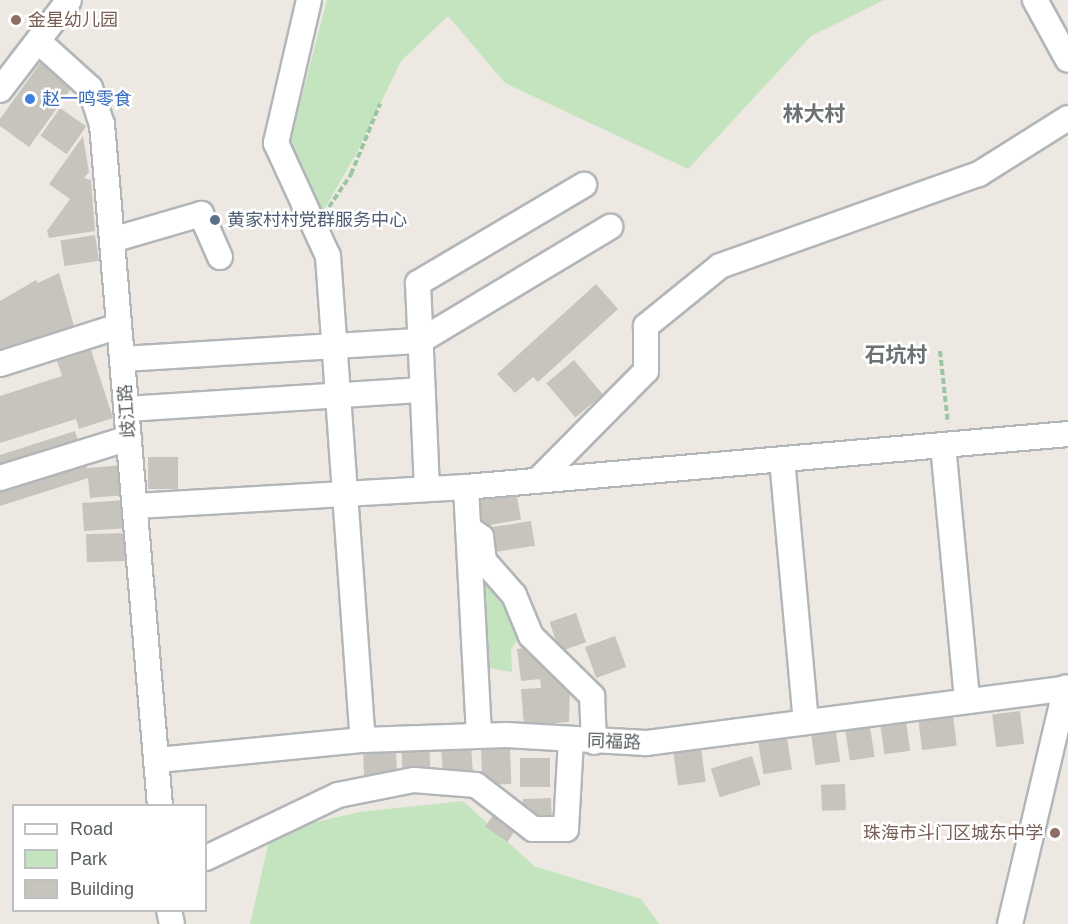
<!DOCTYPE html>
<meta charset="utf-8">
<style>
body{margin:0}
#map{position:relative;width:1068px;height:924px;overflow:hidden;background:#ede9e2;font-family:Arial,"Noto Sans SC",sans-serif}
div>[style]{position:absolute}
.green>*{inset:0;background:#c3e4bf}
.building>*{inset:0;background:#c7c4be;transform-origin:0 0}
.path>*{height:4px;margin-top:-2px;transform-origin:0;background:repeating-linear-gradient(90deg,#9ac7a1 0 6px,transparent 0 9px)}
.roads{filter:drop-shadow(2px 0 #b3b6b9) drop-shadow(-2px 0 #b3b6b9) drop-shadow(0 2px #b3b6b9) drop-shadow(0 -2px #b3b6b9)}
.minor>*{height:24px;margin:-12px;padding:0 12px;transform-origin:12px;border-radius:12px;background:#fff}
.dots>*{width:16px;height:16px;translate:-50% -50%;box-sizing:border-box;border:3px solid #fff;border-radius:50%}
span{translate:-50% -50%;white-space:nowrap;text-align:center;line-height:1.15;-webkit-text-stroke:5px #fff;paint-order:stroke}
.education-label{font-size:18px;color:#785e54}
.left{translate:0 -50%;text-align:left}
.right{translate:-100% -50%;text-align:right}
.shop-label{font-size:18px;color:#366cbe}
.service-label{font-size:18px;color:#4e5e75}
.street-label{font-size:18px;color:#5a5f62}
.quarter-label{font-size:21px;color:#6c7174;font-weight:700}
.legend{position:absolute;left:12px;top:804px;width:195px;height:108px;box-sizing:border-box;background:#fff;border:2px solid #bdbfc0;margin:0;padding:8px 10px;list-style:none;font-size:18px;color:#5a5f62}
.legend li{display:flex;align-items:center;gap:12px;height:30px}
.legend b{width:30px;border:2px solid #bdbfc0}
</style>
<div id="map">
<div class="green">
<i style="clip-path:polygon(327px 0,884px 0,811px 36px,688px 169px,505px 83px,448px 16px,401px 61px,356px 154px,322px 213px,298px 216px,281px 175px)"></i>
<i style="clip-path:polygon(478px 568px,509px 599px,523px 633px,511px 649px,512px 672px,484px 667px)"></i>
<i style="clip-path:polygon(463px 801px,534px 866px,641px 899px,659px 924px,250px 924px,271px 832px,360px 812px)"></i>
</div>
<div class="building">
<i style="clip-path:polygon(40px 63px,73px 86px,29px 147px,0 126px,0 119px)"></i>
<i style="left:60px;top:108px;width:32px;height:34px;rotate:35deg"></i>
<i style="clip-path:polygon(83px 136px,89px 172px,84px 178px,91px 180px,95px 231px,49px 238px,47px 231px,70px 199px,49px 184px)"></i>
<i style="left:95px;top:235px;width:26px;height:35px;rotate:81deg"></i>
<i style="clip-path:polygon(59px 273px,74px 326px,0 349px,0 301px,36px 280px,38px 283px)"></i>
<i style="clip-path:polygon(596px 284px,618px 309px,538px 382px,533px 377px,515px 393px,497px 374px)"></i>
<i style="clip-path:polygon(91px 350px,113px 418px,79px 429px,76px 419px,0 443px,0 396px,62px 376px,57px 361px)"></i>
<i style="left:574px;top:360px;width:45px;height:36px;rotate:50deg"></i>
<i style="clip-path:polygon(75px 431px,87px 468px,123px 465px,126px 495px,90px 498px,88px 478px,0 506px,0 455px)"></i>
<i style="left:148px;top:457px;width:30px;height:32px"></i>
<i style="left:516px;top:491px;width:29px;height:40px;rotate:80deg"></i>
<i style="left:126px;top:500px;width:28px;height:44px;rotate:86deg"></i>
<i style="left:531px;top:521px;width:25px;height:40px;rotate:81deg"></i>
<i style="left:125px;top:533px;width:28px;height:39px;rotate:88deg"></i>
<i style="left:576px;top:613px;width:31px;height:28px;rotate:71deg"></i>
<i style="left:615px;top:636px;width:33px;height:32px;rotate:70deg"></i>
<i style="clip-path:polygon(534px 647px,570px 689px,569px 722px,524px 726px,521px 689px,541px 688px,540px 679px,521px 681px,517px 649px)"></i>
<i style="left:1020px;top:711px;width:33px;height:28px;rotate:83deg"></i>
<i style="left:953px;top:715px;width:31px;height:35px;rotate:83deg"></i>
<i style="left:906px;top:721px;width:30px;height:26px;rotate:82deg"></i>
<i style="left:870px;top:727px;width:30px;height:25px;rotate:81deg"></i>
<i style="left:836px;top:732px;width:30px;height:25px;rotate:82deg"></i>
<i style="left:787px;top:738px;width:32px;height:29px;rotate:81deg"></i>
<i style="left:429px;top:741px;width:35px;height:28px;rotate:87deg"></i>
<i style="left:471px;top:745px;width:29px;height:30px;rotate:86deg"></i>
<i style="left:396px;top:748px;width:29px;height:33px;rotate:88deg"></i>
<i style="left:510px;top:748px;width:36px;height:29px;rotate:88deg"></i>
<i style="left:701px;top:748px;width:34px;height:28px;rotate:82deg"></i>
<i style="left:752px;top:756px;width:30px;height:43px;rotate:73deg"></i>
<i style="left:520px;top:758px;width:30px;height:29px"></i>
<i style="left:845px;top:784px;width:26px;height:24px;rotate:88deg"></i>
<i style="clip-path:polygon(551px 798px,552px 825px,523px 817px,523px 799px)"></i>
<i style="left:499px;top:806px;width:27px;height:25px;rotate:34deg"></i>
</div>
<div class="path">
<i style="left:329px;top:207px;width:40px;rotate:-56deg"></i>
<i style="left:351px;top:174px;width:76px;rotate:-67.5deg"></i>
<i style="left:940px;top:351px;width:72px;rotate:83.7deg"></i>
</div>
<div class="roads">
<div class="minor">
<i style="left:309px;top:0;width:147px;rotate:103deg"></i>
<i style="left:276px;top:143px;width:124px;rotate:65.3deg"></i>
<i style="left:328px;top:256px;width:485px;rotate:85.9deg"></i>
<i style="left:1035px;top:0;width:68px;rotate:61.2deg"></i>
<i style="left:38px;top:41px;width:70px;rotate:42.1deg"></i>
<i style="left:90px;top:88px;width:38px;rotate:72deg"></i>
<i style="left:102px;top:124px;width:684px;rotate:85.14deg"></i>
<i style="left:0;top:90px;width:113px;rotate:-52.5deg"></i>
<i style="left:112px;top:240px;width:93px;rotate:-16.3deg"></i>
<i style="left:201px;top:214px;width:47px;rotate:66.2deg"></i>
<i style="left:123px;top:359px;width:298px;rotate:-3.5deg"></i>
<i style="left:420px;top:341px;width:222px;rotate:-31deg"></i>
<i style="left:0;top:364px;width:125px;rotate:-17.7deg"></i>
<i style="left:127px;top:409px;width:296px;rotate:-3.7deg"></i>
<i style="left:943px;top:445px;width:257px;rotate:84.6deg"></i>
<i style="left:782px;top:459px;width:264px;rotate:84.8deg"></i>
<i style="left:0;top:478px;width:135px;rotate:-17.2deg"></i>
<i style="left:537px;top:481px;width:155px;rotate:-45.3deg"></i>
<i style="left:646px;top:371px;width:45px;rotate:-90deg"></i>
<i style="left:646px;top:326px;width:95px;rotate:-39deg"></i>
<i style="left:720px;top:266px;width:275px;rotate:-19.6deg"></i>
<i style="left:979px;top:174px;width:105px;rotate:-32.2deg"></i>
<i style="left:466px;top:487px;width:249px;rotate:87deg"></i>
<i style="left:427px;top:489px;width:206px;rotate:-92.5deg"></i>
<i style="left:418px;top:283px;width:193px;rotate:-30.6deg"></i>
<i style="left:135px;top:506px;width:332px;rotate:-3.3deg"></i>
<i style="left:466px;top:487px;width:604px;rotate:-5.03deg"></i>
<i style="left:468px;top:528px;width:16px;rotate:35deg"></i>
<i style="left:481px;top:537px;width:24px;rotate:83deg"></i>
<i style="left:484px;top:561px;width:45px;rotate:48.6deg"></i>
<i style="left:514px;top:595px;width:44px;rotate:67.5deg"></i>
<i style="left:531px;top:636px;width:86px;rotate:44.5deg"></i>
<i style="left:592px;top:696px;width:46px;rotate:87.5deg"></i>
<i style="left:158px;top:760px;width:206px;rotate:-5.6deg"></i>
<i style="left:363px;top:740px;width:143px;rotate:-2deg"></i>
<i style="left:506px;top:735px;width:140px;rotate:3.3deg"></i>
<i style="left:646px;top:743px;width:426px;rotate:-7.4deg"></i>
<i style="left:206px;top:858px;width:146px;rotate:-25.5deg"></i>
<i style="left:338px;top:795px;width:77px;rotate:-11.2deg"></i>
<i style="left:414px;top:780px;width:62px;rotate:4.6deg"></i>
<i style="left:476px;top:785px;width:72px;rotate:37.7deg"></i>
<i style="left:533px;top:829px;width:33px"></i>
<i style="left:566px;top:829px;width:89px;rotate:-86.8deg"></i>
<i style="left:169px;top:910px;width:14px;rotate:78deg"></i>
<i style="left:1010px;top:924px;width:243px;rotate:-76.7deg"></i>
</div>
</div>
<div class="dots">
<i style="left:16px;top:20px;background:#8d6e63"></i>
<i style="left:30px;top:99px;background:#3f7fe0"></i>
<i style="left:215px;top:220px;background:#5c6f8a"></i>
<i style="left:1055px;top:833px;background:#8d6e63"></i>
</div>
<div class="education-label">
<span class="left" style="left:28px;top:20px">金星幼儿园</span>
<span class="right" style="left:1043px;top:833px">珠海市斗门区城东中学</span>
</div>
<div class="shop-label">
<span class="left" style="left:42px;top:99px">赵一鸣零食</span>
</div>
<div class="service-label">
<span class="left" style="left:227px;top:220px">黄家村村党群服务中心</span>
</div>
<div class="street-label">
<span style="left:127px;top:411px;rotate:-94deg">歧江路</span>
<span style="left:614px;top:742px;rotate:2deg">同福路</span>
</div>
<div class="quarter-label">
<span style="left:814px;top:114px">林大村</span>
<span style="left:896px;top:355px">石坑村</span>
</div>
<ul class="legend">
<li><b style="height:8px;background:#fff"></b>Road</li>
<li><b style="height:16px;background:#c3e4bf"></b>Park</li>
<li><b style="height:16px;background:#c7c4be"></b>Building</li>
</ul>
</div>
